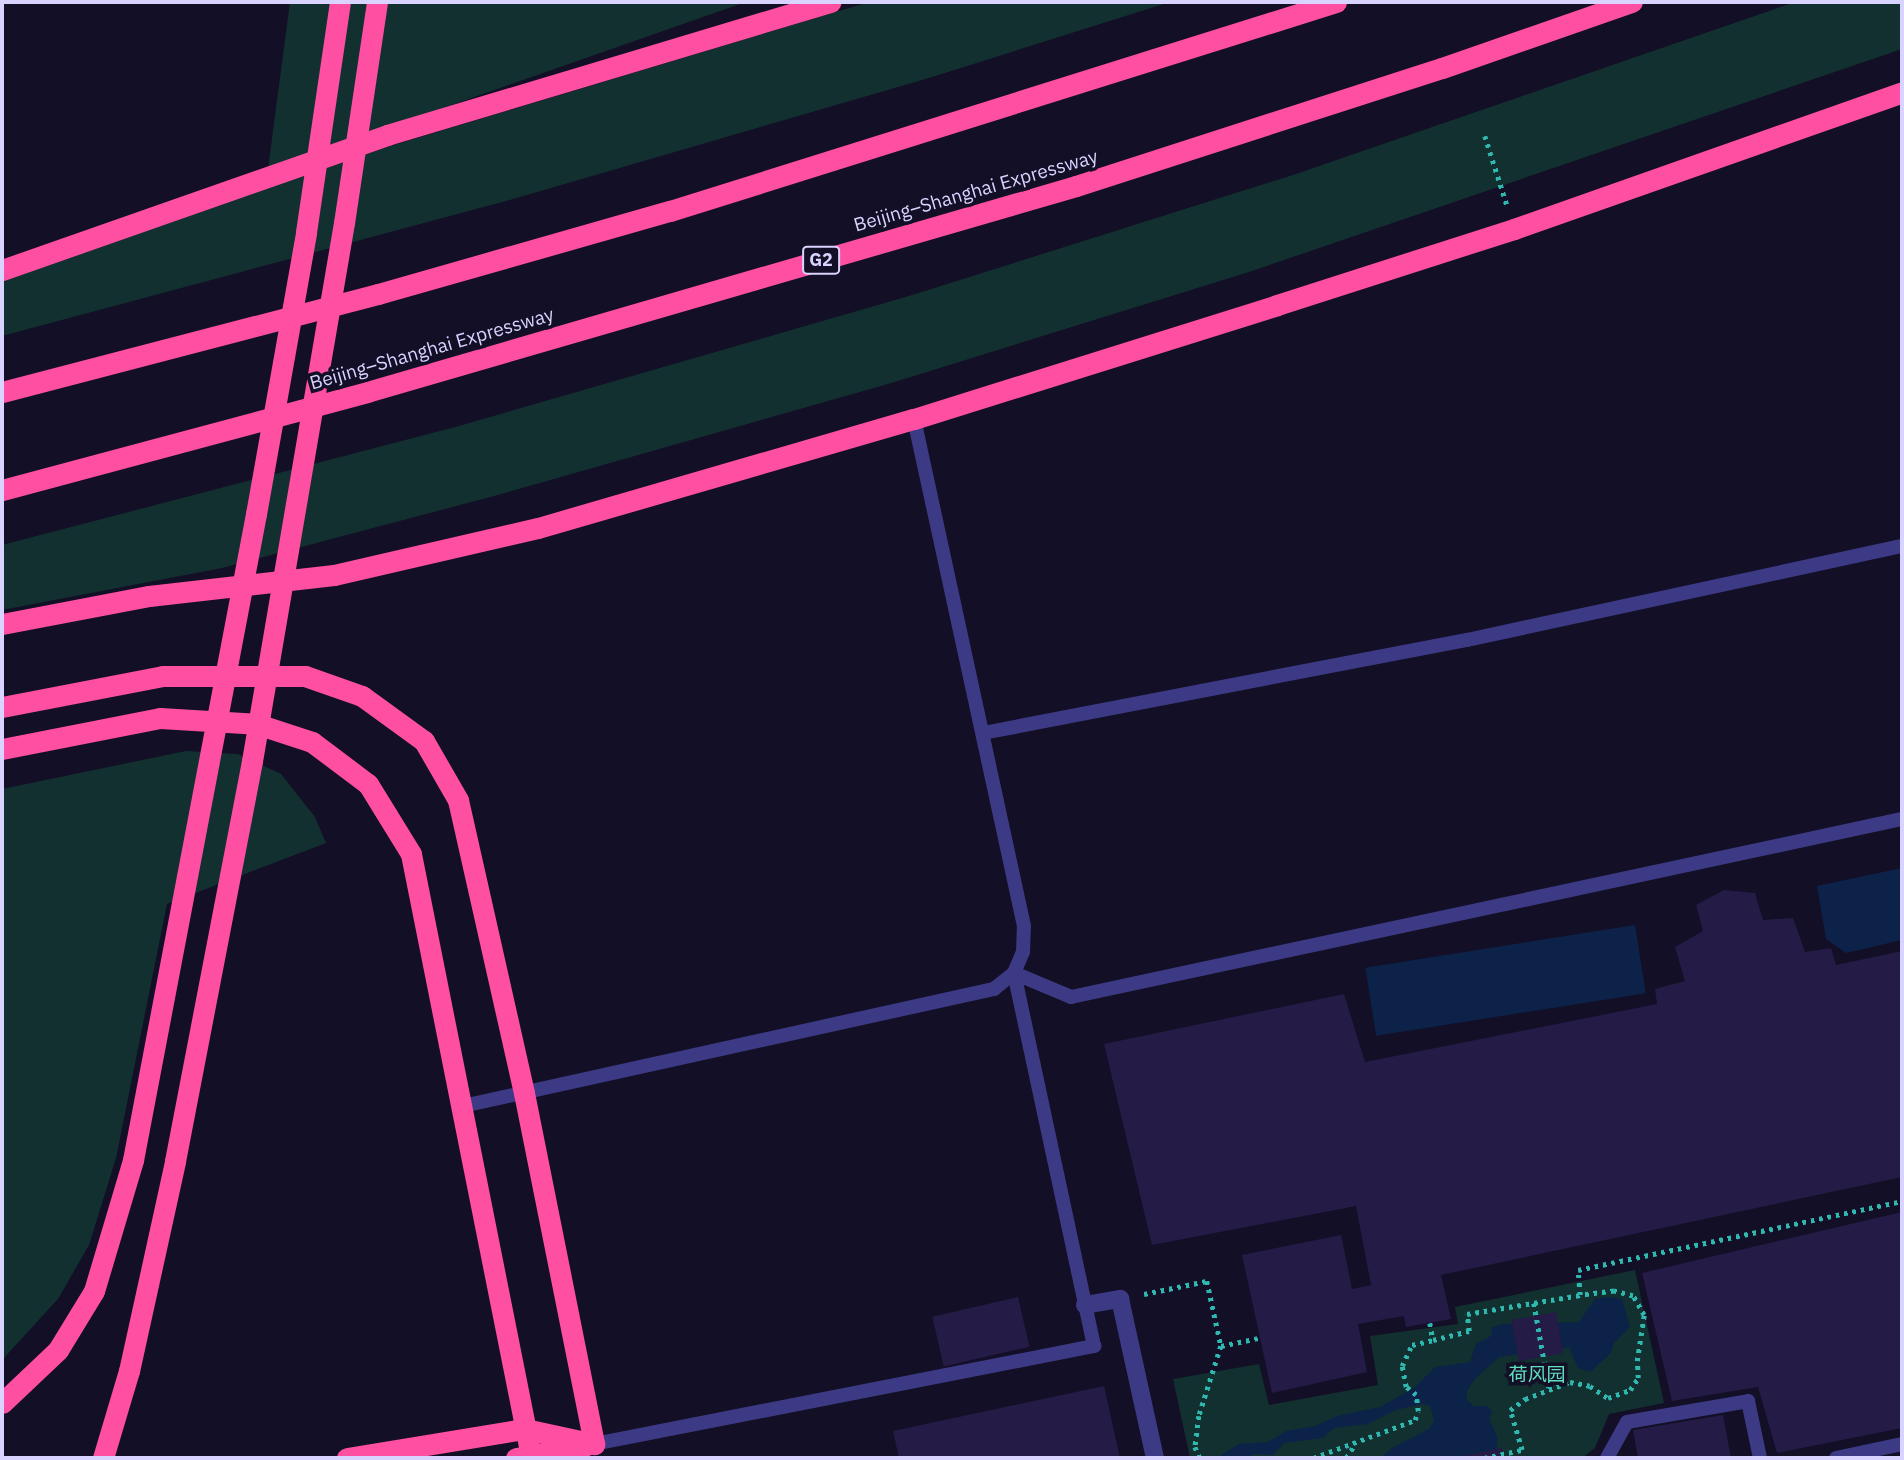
<!DOCTYPE html>
<meta charset="utf-8">
<style>
body{margin:0}
#map{position:relative;width:1904px;height:1460px;overflow:hidden;background:#130f26;font-family:"IBM Plex Sans","Noto Sans SC",sans-serif}
div>[style]{position:absolute}
.green>*{inset:0;background:#12302f}
.water>*{inset:0;background:#0c2248;transform-origin:0 0}
.building>*{inset:0;background:#241b47;transform-origin:0 0}
.path>*{height:4.5px;margin-top:-2.25px;transform-origin:0;background:repeating-linear-gradient(90deg,#2fb8b0 0 3.5px,transparent 0 8.5px)}
.service>*{height:14px;margin:-7px;padding:0 7px;transform-origin:7px;border-radius:7px;background:#3d3a85}
.minor>*{height:18px;margin:-9px;padding:0 9px;transform-origin:9px;border-radius:9px;background:#3d3a85}
.motorway>*{height:21px;margin:-10.5px;padding:0 10.5px;transform-origin:10.5px;border-radius:10.5px;background:#ff4fa3}
.motorway-bridge>*{height:21px;margin:-10.5px;padding:0 10.5px;transform-origin:10.5px;border-radius:10.5px;background:#ff4fa3}
span{translate:-50% -50%;white-space:nowrap;text-align:center;line-height:1.15;-webkit-text-stroke:7px #130f26;paint-order:stroke}
.shield-label span{padding:2px 5px;background:#130f26;border:2px solid;border-radius:5px;-webkit-text-stroke-width:0}
.shield-label{font-size:18px;color:#d9d4ff;font-weight:700}
.street-label{font-size:19px;color:#d9d4ff}
.park-label{font-size:19px;color:#5fe0c0}
.frame{position:absolute;inset:0;border:4px solid #d9d4ff;pointer-events:none}
</style>
<div id="map">
<div class="green">
<i style="clip-path:polygon(290px 2px,746px 2px,268px 169px)"></i>
<i style="clip-path:polygon(869px 2px,1170px 2px,929px 78px,506px 201px,2px 336px,2px 279px,384px 148px)"></i>
<i style="clip-path:polygon(1795px 2px,1902px 2px,1902px 49px,1249px 272px,888px 384px,494px 496px,222px 568px,2px 610px,2px 545px,459px 426px,909px 296px,1293px 175px)"></i>
<i style="clip-path:polygon(186px 751px,238px 754px,281px 774px,315px 817px,326px 843px,167px 904px,116px 1158px,89px 1245px,58px 1299px,2px 1360px,2px 789px)"></i>
<i style="clip-path:polygon(1635px 1270px,1664px 1403px,1609px 1414px,1595px 1448px,1582px 1458px,1190px 1458px,1173px 1379px,1259px 1364px,1269px 1405px,1378px 1385px,1370px 1336px,1458px 1324px,1455px 1307px)"></i>
</div>
<div class="water">
<i style="clip-path:polygon(1902px 868px,1902px 940px,1846px 953px,1826px 939px,1817px 886px)"></i>
<i style="left:1635px;top:925px;width:69px;height:273px;rotate:81deg"></i>
<i style="clip-path:polygon(1607px 1297px,1622px 1299px,1630px 1327px,1614px 1343px,1611px 1353px,1590px 1372px,1578px 1368px,1569px 1347px,1499px 1357px,1474px 1380px,1467px 1391px,1467px 1400px,1474px 1406px,1487px 1406px,1492px 1412px,1489px 1419px,1497px 1436px,1498px 1458px,1380px 1458px,1392px 1448px,1429px 1429px,1434px 1421px,1432px 1412px,1430px 1406px,1423px 1404px,1396px 1410px,1368px 1424px,1334px 1428px,1323px 1438px,1284px 1443px,1273px 1455px,1255px 1454px,1247px 1458px,1221px 1458px,1221px 1455px,1239px 1444px,1268px 1442px,1286px 1431px,1315px 1426px,1337px 1416px,1380px 1407px,1414px 1388px,1435px 1367px,1470px 1362px,1476px 1344px,1491px 1336px,1492px 1327px,1503px 1324px,1579px 1322px,1595px 1299px)"></i>
</div>
<div class="building">
<i style="clip-path:polygon(1724px 890px,1755px 893px,1763px 920px,1793px 918px,1805px 952px,1831px 948px,1836px 965px,1902px 951px,1902px 1177px,1441px 1275px,1451px 1319px,1406px 1327px,1404px 1316px,1358px 1324px,1367px 1372px,1272px 1393px,1242px 1255px,1341px 1235px,1352px 1289px,1371px 1285px,1356px 1206px,1152px 1245px,1104px 1044px,1344px 994px,1365px 1062px,1657px 1004px,1655px 989px,1685px 981px,1675px 947px,1703px 931px,1696px 905px)"></i>
<i style="clip-path:polygon(1902px 1212px,1902px 1428px,1777px 1453px,1758px 1387px,1672px 1401px,1642px 1273px)"></i>
<i style="left:1018px;top:1297px;width:51px;height:88px;rotate:77deg"></i>
<i style="left:1556px;top:1312px;width:42px;height:45px;rotate:80deg"></i>
<i style="clip-path:polygon(1104px 1386px,1120px 1458px,899px 1458px,893px 1431px)"></i>
<i style="clip-path:polygon(1723px 1415px,1731px 1458px,1638px 1458px,1633px 1430px)"></i>
<i style="clip-path:polygon(1502px 1448px,1504px 1458px,1459px 1458px,1459px 1457px)"></i>
</div>
<div class="path">
<i style="left:1485px;top:136px;width:72px;rotate:72.3deg"></i>
<i style="left:1144px;top:1294px;width:64px;rotate:-11.7deg"></i>
<i style="left:1207px;top:1281px;width:66px;rotate:77.8deg"></i>
<i style="left:1221px;top:1346px;width:73px;rotate:107.4deg"></i>
<i style="left:1199px;top:1416px;width:31px;rotate:97deg"></i>
<i style="left:1195px;top:1447px;width:12px;rotate:66deg"></i>
<i style="left:1534px;top:1303px;width:86px;rotate:80deg"></i>
<i style="left:1430px;top:1323px;width:17px;rotate:80deg"></i>
<i style="left:1433px;top:1340px;width:37px;rotate:-14deg"></i>
<i style="left:1469px;top:1331px;width:17px;rotate:-97deg"></i>
<i style="left:1467px;top:1314px;width:115px;rotate:-9.5deg"></i>
<i style="left:1580px;top:1295px;width:25px;rotate:-95deg"></i>
<i style="left:1578px;top:1270px;width:331px;rotate:-12deg"></i>
<i style="left:1221px;top:1346px;width:40px;rotate:-12deg"></i>
<i style="left:1313px;top:1458px;width:109px;rotate:-20.4deg"></i>
<i style="left:1415px;top:1420px;width:9px;rotate:-72deg"></i>
<i style="left:1418px;top:1411px;width:16px;rotate:-97deg"></i>
<i style="left:1416px;top:1395px;width:13px;rotate:-141deg"></i>
<i style="left:1406px;top:1387px;width:21px;rotate:-101deg"></i>
<i style="left:1402px;top:1366px;width:23px;rotate:-65deg"></i>
<i style="left:1412px;top:1345px;width:22px;rotate:-13deg"></i>
<i style="left:1346px;top:1458px;width:17px;rotate:-57deg"></i>
<i style="left:1484px;top:1458px;width:39px;rotate:-12deg"></i>
<i style="left:1522px;top:1450px;width:42px;rotate:-106.7deg"></i>
<i style="left:1510px;top:1410px;width:19px;rotate:-36deg"></i>
<i style="left:1525px;top:1399px;width:48px;rotate:-20.7deg"></i>
<i style="left:1570px;top:1382px;width:20px;rotate:11deg"></i>
<i style="left:1590px;top:1386px;width:22px;rotate:34deg"></i>
<i style="left:1608px;top:1398px;width:23px;rotate:-20deg"></i>
<i style="left:1630px;top:1390px;width:14px;rotate:-56deg"></i>
<i style="left:1638px;top:1378px;width:17px;rotate:-93deg"></i>
<i style="left:1637px;top:1361px;width:47px;rotate:-81.3deg"></i>
<i style="left:1644px;top:1315px;width:22px;rotate:-120deg"></i>
<i style="left:1633px;top:1296px;width:20px;rotate:-165deg"></i>
<i style="left:1614px;top:1291px;width:34px;rotate:173deg"></i>
</div>
<div class="service">
<i style="left:983px;top:733px;width:493px;rotate:-10.9deg"></i>
<i style="left:1467px;top:640px;width:445px;rotate:-12.2deg"></i>
<i style="left:1014px;top:973px;width:62px;rotate:22.8deg"></i>
<i style="left:1071px;top:997px;width:850px;rotate:-12.09deg"></i>
<i style="left:463px;top:1106px;width:544px;rotate:-12.43deg"></i>
<i style="left:994px;top:989px;width:26px;rotate:-39deg"></i>
<i style="left:1014px;top:973px;width:23px;rotate:-67deg"></i>
<i style="left:1023px;top:952px;width:26px;rotate:-88deg"></i>
<i style="left:1024px;top:926px;width:519px;rotate:-102.24deg"></i>
<i style="left:594px;top:1444px;width:510px;rotate:-11.09deg"></i>
<i style="left:1094px;top:1346px;width:381px;rotate:-102.1deg"></i>
<i style="left:1607px;top:1458px;width:41px;rotate:-60.9deg"></i>
<i style="left:1627px;top:1422px;width:123px;rotate:-9.8deg"></i>
<i style="left:1748px;top:1401px;width:58px;rotate:78.1deg"></i>
<i style="left:1836px;top:1458px;width:67px;rotate:-12deg"></i>
</div>
<div class="minor">
<i style="left:1085px;top:1305px;width:36px;rotate:-10deg"></i>
<i style="left:1120px;top:1299px;width:163px;rotate:77.6deg"></i>
</div>
<div class="motorway">
<i style="left:2px;top:270px;width:408px;rotate:-19.3deg"></i>
<i style="left:387px;top:135px;width:463px;rotate:-16.7deg"></i>
<i style="left:2px;top:392px;width:389px;rotate:-14.6deg"></i>
<i style="left:378px;top:294px;width:304px;rotate:-15.9deg"></i>
<i style="left:670px;top:211px;width:698px;rotate:-17.42deg"></i>
<i style="left:2px;top:490px;width:378px;rotate:-15deg"></i>
<i style="left:367px;top:392px;width:738px;rotate:-16.2deg"></i>
<i style="left:1076px;top:186px;width:385px;rotate:-17.9deg"></i>
<i style="left:1442px;top:68px;width:201px;rotate:-19.2deg"></i>
<i style="left:2px;top:624px;width:150px;rotate:-10.8deg"></i>
<i style="left:149px;top:596px;width:186px;rotate:-6.5deg"></i>
<i style="left:334px;top:575px;width:209px;rotate:-13deg"></i>
<i style="left:538px;top:528px;width:391px;rotate:-16.2deg"></i>
<i style="left:914px;top:419px;width:380px;rotate:-17.4deg"></i>
<i style="left:1277px;top:305px;width:249px;rotate:-17.8deg"></i>
<i style="left:1514px;top:229px;width:411px;rotate:-19.4deg"></i>
<i style="left:2px;top:707px;width:164px;rotate:-10.9deg"></i>
<i style="left:163px;top:676px;width:142px"></i>
<i style="left:305px;top:676px;width:60px;rotate:19.3deg"></i>
<i style="left:362px;top:696px;width:77px;rotate:36deg"></i>
<i style="left:424px;top:741px;width:68px;rotate:60deg"></i>
<i style="left:458px;top:800px;width:300px;rotate:77.3deg"></i>
<i style="left:524px;top:1093px;width:358px;rotate:78.7deg"></i>
<i style="left:2px;top:749px;width:161px;rotate:-11.1deg"></i>
<i style="left:160px;top:718px;width:97px;rotate:3.5deg"></i>
<i style="left:257px;top:724px;width:58px;rotate:18.1deg"></i>
<i style="left:312px;top:742px;width:70px;rotate:36.9deg"></i>
<i style="left:368px;top:784px;width:82px;rotate:58.4deg"></i>
<i style="left:411px;top:854px;width:614px;rotate:78.73deg"></i>
<i style="left:2px;top:1403px;width:77px;rotate:-43.4deg"></i>
<i style="left:347px;top:1458px;width:180px;rotate:-9.3deg"></i>
<i style="left:525px;top:1429px;width:71px;rotate:12.3deg"></i>
<i style="left:516px;top:1458px;width:70px;rotate:-9.9deg"></i>
</div>
<div class="motorway-bridge">
<i style="left:58px;top:1350px;width:69px;rotate:-58.6deg"></i>
<i style="left:94px;top:1291px;width:137px;rotate:-73.4deg"></i>
<i style="left:133px;top:1160px;width:658px;rotate:-79.22deg"></i>
<i style="left:256px;top:514px;width:286px;rotate:-79.9deg"></i>
<i style="left:306px;top:232px;width:232px;rotate:-81.6deg"></i>
<i style="left:103px;top:1458px;width:91px;rotate:-73.4deg"></i>
<i style="left:129px;top:1371px;width:215px;rotate:-77.6deg"></i>
<i style="left:175px;top:1161px;width:407px;rotate:-79.1deg"></i>
<i style="left:252px;top:761px;width:546px;rotate:-80.3deg"></i>
<i style="left:344px;top:223px;width:223px;rotate:-81.5deg"></i>
</div>
<div class="shield-label">
<span style="left:821px;top:260px">G2</span>
</div>
<div class="street-label">
<span style="left:976px;top:191px;rotate:-16deg">Beijing–Shanghai Expressway</span>
<span style="left:432px;top:349px;rotate:-16deg">Beijing–Shanghai Expressway</span>
</div>
<div class="park-label">
<span style="left:1537px;top:1375px">荷风园</span>
</div>
<div class="frame"></div>
</div>
